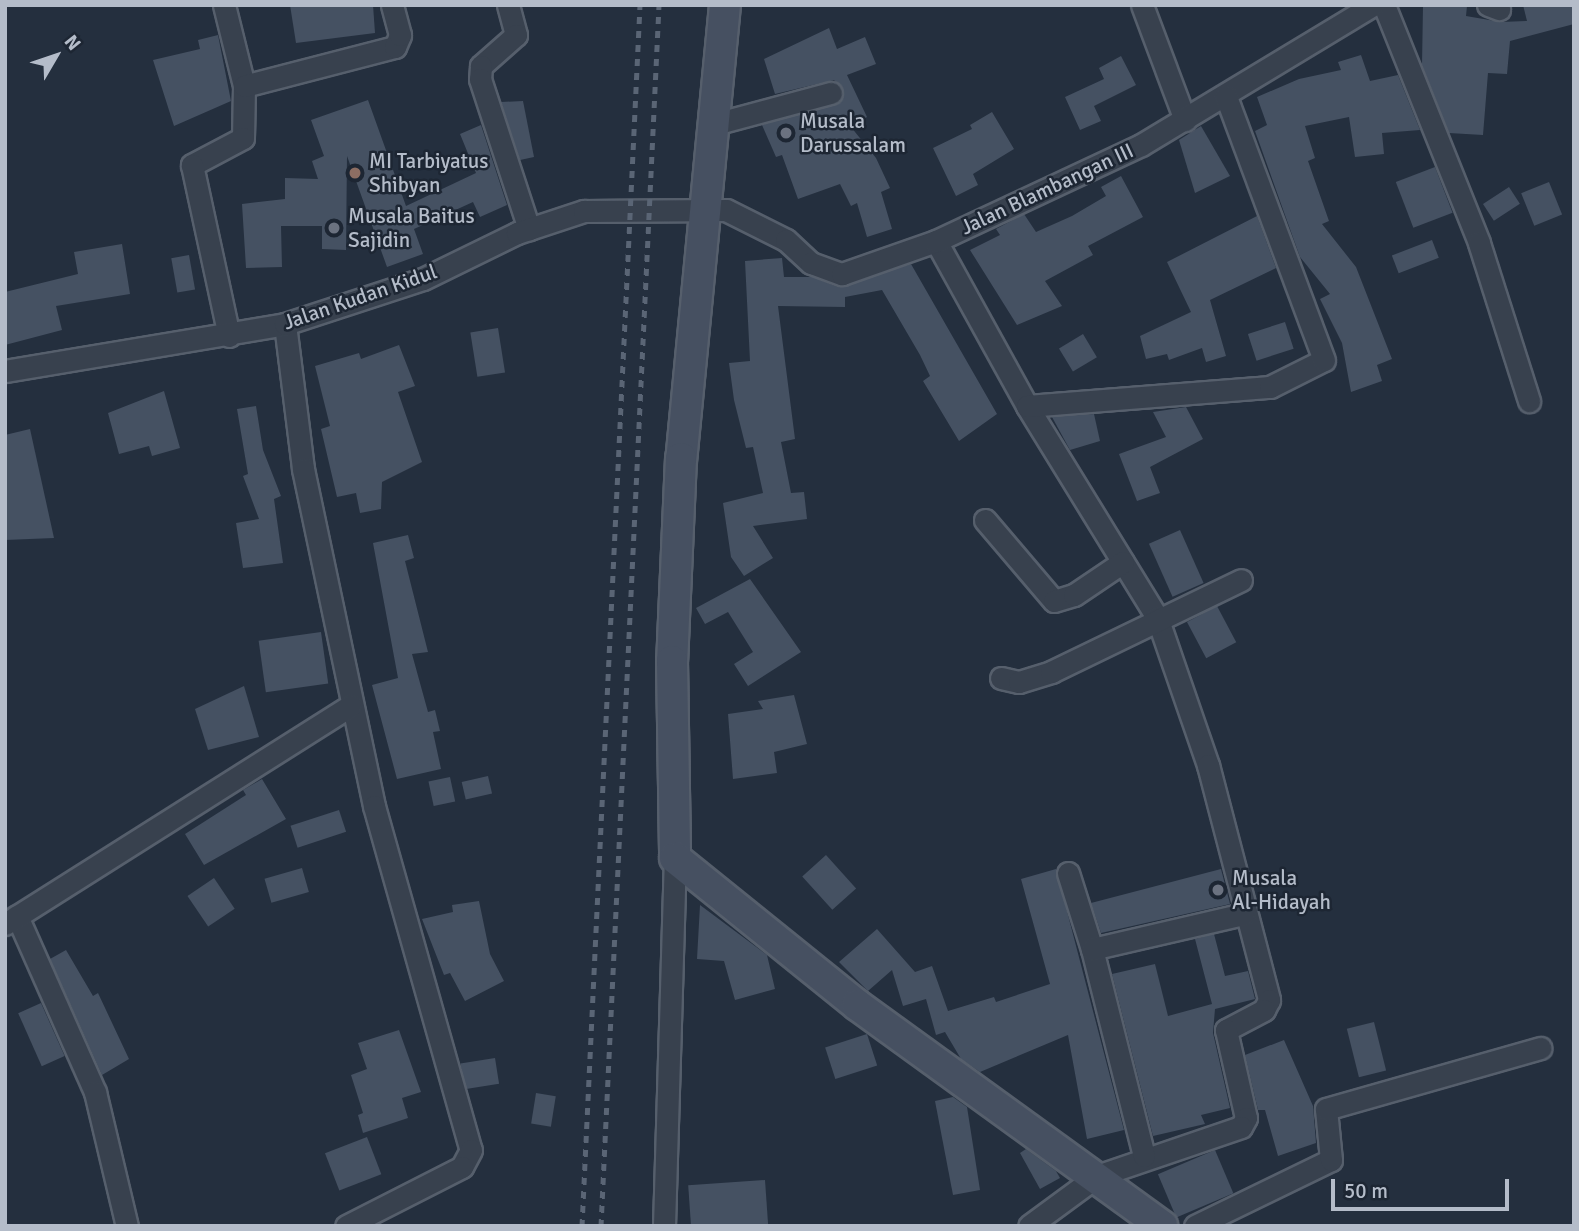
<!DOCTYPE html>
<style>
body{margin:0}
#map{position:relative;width:1579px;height:1231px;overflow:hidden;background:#242f3e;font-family:Signika,sans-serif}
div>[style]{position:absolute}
.building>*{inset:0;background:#455162;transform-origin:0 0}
.roads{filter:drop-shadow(2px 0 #565f6c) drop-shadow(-2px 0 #565f6c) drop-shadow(0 2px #565f6c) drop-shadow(0 -2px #565f6c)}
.street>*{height:21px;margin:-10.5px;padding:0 10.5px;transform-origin:10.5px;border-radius:10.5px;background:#38414e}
.secondary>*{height:30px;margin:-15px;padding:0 15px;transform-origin:15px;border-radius:15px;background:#465061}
.rail>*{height:5px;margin-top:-2.5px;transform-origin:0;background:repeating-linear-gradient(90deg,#5a6575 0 7px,transparent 0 14px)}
.dots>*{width:19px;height:19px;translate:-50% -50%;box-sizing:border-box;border:4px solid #1d2633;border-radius:50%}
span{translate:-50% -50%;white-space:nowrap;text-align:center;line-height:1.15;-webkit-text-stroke:5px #1d2633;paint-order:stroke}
.poi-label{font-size:21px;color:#b4bcc9}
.left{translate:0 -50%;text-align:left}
.street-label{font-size:21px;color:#b4bcc9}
.frame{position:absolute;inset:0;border:7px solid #b4bcc9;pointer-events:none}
.north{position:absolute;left:21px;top:21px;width:70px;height:70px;-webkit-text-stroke:5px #1d2633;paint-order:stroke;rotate:51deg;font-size:19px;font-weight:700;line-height:28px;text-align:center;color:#b4bcc9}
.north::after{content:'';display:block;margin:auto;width:24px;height:32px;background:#b4bcc9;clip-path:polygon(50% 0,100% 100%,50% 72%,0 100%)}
.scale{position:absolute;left:1331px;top:1179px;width:178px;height:32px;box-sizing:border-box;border:4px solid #b4bcc9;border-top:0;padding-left:9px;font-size:21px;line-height:24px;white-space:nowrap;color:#b4bcc9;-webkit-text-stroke:5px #1d2633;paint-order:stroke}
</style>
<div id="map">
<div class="building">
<i style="clip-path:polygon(290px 5px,373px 5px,375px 33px,296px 43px)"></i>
<i style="clip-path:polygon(1423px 5px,1467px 6px,1466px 16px,1501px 22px,1527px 21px,1523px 5px,1574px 5px,1574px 24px,1510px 41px,1507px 74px,1488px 73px,1483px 135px,1449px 133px,1422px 65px)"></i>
<i style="clip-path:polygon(829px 28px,837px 49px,865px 37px,876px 64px,847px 75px,867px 117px,851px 127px,876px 158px,890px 188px,881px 192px,892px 229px,867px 237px,857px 203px,851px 206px,840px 184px,798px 199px,782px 155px,776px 157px,762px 125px,841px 102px,843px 89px,834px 80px,775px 94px,764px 59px)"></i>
<i style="clip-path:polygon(218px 35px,231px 101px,174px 126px,153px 60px,200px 49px,198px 40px)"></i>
<i style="clip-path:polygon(1361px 55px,1370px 81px,1398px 75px,1420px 130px,1382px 133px,1384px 154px,1355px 157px,1349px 117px,1305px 126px,1315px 158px,1308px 161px,1329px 221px,1322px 224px,1356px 267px,1392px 359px,1377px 365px,1382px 381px,1351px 392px,1342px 343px,1320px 299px,1330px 294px,1300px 257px,1255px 131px,1267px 125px,1257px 97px,1299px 79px,1341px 70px,1338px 62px)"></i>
<i style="clip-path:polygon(1121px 56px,1136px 85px,1094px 106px,1101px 121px,1080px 130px,1065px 97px,1104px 79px,1099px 68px)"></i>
<i style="clip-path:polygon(368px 100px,406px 206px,476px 173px,460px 134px,481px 125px,507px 205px,480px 217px,473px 202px,414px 229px,423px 254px,387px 267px,347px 156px,346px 250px,322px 249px,322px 226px,281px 226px,282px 267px,246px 268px,242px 204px,285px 199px,285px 178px,318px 179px,312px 161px,324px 156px,311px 120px)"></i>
<i style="clip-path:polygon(523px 101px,534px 157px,520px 160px,501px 102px)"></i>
<i style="clip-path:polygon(992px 112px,1014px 149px,973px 174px,978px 185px,956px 196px,933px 148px,972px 129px,970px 125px)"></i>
<i style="clip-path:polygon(1201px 126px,1230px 176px,1195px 193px,1179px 140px)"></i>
<i style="left:1435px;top:167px;width:49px;height:42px;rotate:69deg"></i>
<i style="clip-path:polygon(1121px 176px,1143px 217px,1088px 246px,1093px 255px,1045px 281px,1062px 306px,1017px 325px,970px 250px,1000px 235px,996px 229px,1024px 214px,1036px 232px,1072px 216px,1106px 196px,1101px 187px)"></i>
<i style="left:1549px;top:182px;width:35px;height:30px;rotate:68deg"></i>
<i style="left:1509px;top:187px;width:20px;height:31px;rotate:57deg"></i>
<i style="clip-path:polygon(1257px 216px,1276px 268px,1210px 300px,1226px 356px,1206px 362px,1202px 348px,1169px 360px,1167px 354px,1146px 359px,1140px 336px,1191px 312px,1167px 262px)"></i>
<i style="left:1432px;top:240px;width:19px;height:43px;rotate:69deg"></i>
<i style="clip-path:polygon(122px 244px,130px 294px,56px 306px,62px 330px,5px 345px,5px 292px,78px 274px,74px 252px)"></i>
<i style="left:189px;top:255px;width:35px;height:18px;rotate:80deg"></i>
<i style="clip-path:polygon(782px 258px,784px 277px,813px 277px,838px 287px,911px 264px,997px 414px,959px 441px,923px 381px,930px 376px,920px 355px,882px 290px,845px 297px,845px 307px,778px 306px,795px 439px,781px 442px,791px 493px,804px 492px,807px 519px,753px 526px,773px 558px,744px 576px,731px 557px,723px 503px,763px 493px,753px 447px,746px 448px,734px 400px,729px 363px,750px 361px,745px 261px)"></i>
<i style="left:1285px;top:322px;width:28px;height:39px;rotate:72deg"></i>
<i style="left:498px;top:328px;width:45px;height:28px;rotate:81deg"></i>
<i style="left:1083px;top:334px;width:27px;height:28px;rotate:59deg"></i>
<i style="clip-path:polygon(399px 345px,415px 386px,398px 392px,422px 462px,382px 482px,381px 509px,360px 513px,356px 493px,337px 497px,321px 429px,330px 426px,315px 366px,359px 353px,361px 359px)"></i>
<i style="clip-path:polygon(164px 391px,180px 448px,152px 456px,149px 446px,119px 454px,108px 413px)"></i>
<i style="clip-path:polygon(256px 406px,263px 450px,281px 496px,274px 499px,283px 563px,243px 568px,236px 523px,259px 519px,243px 476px,248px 474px,237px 409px)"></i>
<i style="clip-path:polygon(1186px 407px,1203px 439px,1150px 467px,1160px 493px,1137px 501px,1119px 454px,1166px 437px,1153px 412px)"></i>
<i style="clip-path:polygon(1094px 414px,1100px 441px,1070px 450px,1052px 417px)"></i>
<i style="clip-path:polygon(30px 429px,54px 538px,5px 540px,5px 435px)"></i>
<i style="left:1180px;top:530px;width:58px;height:34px;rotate:66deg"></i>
<i style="clip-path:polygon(408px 535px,414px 558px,405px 561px,428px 652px,412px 654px,428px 712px,435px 710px,440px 731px,433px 732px,441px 769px,397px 779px,372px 685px,398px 678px,373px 543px)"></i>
<i style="clip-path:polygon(750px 579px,801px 652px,748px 686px,734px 664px,753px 652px,728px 612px,705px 624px,696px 608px)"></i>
<i style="left:1217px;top:606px;width:41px;height:34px;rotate:62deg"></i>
<i style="left:321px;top:632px;width:52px;height:63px;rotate:82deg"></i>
<i style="clip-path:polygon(244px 686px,259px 737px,208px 750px,195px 709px)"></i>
<i style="clip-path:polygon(794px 695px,807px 744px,774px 752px,777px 773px,733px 779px,728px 714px,763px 709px,758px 701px)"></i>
<i style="left:488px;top:776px;width:18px;height:27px;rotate:77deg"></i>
<i style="left:450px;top:777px;width:25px;height:22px;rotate:78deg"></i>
<i style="clip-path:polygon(262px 779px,286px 819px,204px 865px,185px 834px,246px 795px,243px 790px)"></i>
<i style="left:339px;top:810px;width:23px;height:51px;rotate:72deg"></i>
<i style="left:826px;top:855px;width:45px;height:32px;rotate:48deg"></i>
<i style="left:302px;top:868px;width:25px;height:39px;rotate:74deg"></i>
<i style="clip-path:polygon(1056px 869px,1124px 1130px,1087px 1139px,1068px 1035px,980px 1072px,961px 1059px,945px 1032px,936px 1035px,926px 999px,903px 1006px,892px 970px,868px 991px,839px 962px,877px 929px,915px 972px,932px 966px,948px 1011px,994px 997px,996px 1002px,1050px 984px,1021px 879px)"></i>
<i style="clip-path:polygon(1221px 869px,1230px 904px,1101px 933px,1091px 903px)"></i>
<i style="left:214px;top:878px;width:37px;height:32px;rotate:56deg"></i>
<i style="clip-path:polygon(479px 901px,490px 954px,504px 981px,465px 1001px,450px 973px,444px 975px,422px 919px,453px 912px,452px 905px)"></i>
<i style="clip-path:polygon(700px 905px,767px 955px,775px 989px,735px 1000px,724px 961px,697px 959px)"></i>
<i style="clip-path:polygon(1214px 934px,1225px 976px,1248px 971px,1255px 999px,1215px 1009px,1213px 1033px,1230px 1108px,1201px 1115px,1205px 1124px,1153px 1136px,1112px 974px,1155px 964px,1168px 1016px,1212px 1004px,1195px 939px)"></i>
<i style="clip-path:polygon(66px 950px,93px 996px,98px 993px,129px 1059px,102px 1075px,50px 959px)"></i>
<i style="left:41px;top:1003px;width:58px;height:25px;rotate:66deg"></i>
<i style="left:1374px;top:1022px;width:50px;height:28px;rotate:76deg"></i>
<i style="clip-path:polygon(399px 1030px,421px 1092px,402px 1098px,408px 1118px,363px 1133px,358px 1115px,363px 1113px,351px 1075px,367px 1069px,358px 1043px)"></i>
<i style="left:867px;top:1034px;width:33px;height:44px;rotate:72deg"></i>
<i style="clip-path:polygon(1284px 1040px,1313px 1106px,1316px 1143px,1278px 1156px,1265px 1110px,1258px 1110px,1245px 1055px)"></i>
<i style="left:495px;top:1058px;width:26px;height:35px;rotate:81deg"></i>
<i style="left:536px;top:1093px;width:20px;height:31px;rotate:9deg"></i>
<i style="clip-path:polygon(953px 1097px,967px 1107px,980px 1190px,953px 1195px,935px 1101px)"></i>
<i style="left:367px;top:1137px;width:40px;height:45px;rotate:69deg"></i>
<i style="clip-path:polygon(1026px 1149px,1056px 1171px,1060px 1178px,1040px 1189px,1020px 1153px)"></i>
<i style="left:1215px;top:1150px;width:47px;height:62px;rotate:67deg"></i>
<i style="left:765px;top:1180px;width:46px;height:77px;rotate:86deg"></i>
</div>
<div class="roads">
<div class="street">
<i style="left:224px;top:5px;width:83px;rotate:76.1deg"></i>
<i style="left:244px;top:86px;width:52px;rotate:91.1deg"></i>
<i style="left:243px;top:138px;width:58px;rotate:152.1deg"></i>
<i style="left:192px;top:165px;width:175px;rotate:77.8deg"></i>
<i style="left:508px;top:5px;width:31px;rotate:75deg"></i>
<i style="left:516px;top:35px;width:47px;rotate:138.5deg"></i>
<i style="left:481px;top:66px;width:13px;rotate:94deg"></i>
<i style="left:480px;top:79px;width:158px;rotate:71.9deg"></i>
<i style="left:1142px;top:5px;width:123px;rotate:69.5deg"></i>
<i style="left:1384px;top:5px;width:256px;rotate:68.2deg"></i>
<i style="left:1479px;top:243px;width:166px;rotate:72.4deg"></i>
<i style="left:1488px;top:5px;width:12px;rotate:20deg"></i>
<i style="left:244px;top:86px;width:156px;rotate:-14.5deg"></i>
<i style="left:395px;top:47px;width:13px;rotate:-67deg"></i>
<i style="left:400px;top:35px;width:31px;rotate:-105deg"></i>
<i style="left:715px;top:124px;width:120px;rotate:-15deg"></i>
<i style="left:936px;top:241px;width:188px;rotate:61.1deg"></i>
<i style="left:1027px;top:406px;width:248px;rotate:58.4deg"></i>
<i style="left:1157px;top:617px;width:157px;rotate:71deg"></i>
<i style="left:1208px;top:765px;width:243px;rotate:75.4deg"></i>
<i style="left:1269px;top:1000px;width:11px;rotate:117deg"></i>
<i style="left:1264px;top:1010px;width:43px;rotate:152.2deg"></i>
<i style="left:1226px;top:1030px;width:90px;rotate:77.2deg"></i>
<i style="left:1246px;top:1118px;width:10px;rotate:119deg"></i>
<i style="left:1241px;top:1127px;width:152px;rotate:161.2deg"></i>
<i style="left:1097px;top:1176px;width:84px;rotate:143.7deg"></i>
<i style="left:285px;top:324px;width:146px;rotate:82.9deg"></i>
<i style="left:303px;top:469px;width:344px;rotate:78.1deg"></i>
<i style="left:374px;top:806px;width:357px;rotate:74.3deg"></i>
<i style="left:471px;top:1150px;width:19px;rotate:118deg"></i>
<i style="left:462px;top:1167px;width:130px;rotate:153deg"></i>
<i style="left:5px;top:371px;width:284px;rotate:-9.5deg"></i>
<i style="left:285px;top:324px;width:145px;rotate:-18.1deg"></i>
<i style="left:423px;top:279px;width:105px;rotate:-26.1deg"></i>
<i style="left:517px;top:233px;width:71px;rotate:-18.2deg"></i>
<i style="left:584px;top:211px;width:142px;rotate:-0.4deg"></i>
<i style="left:726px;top:210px;width:67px;rotate:26.6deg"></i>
<i style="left:786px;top:240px;width:34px;rotate:43deg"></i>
<i style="left:811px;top:263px;width:33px;rotate:20deg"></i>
<i style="left:842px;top:274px;width:100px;rotate:-19.3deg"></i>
<i style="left:936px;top:241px;width:226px;rotate:-25.1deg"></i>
<i style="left:1141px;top:145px;width:271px;rotate:-31.1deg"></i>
<i style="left:1027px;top:406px;width:244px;rotate:-4.5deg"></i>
<i style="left:1270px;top:387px;width:60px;rotate:-26.6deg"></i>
<i style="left:1324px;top:360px;width:282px;rotate:-110.4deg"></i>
<i style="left:985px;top:520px;width:106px;rotate:49.6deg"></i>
<i style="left:1054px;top:601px;width:21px;rotate:-17deg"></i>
<i style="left:1074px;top:595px;width:59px;rotate:-34deg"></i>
<i style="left:1001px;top:678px;width:18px;rotate:13deg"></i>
<i style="left:1019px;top:682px;width:34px;rotate:-17deg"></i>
<i style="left:1051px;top:672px;width:211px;rotate:-25.8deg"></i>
<i style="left:1068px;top:873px;width:80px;rotate:72.5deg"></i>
<i style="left:17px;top:916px;width:193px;rotate:66.1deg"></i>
<i style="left:95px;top:1092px;width:138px;rotate:76.6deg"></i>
<i style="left:5px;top:924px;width:409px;rotate:-32.3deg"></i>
<i style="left:1144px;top:1156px;width:213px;rotate:-104.1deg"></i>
<i style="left:1092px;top:949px;width:156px;rotate:-13deg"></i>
<i style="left:664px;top:1226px;width:368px;rotate:-88.3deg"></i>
<i style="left:1195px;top:1226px;width:151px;rotate:-25.9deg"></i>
<i style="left:1331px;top:1160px;width:51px;rotate:-95.6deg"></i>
<i style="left:1326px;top:1109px;width:223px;rotate:-15.9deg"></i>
</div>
<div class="secondary">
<i style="left:725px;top:5px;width:455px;rotate:95.5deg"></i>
<i style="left:681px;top:458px;width:203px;rotate:92.5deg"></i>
<i style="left:672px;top:661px;width:197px;rotate:89.1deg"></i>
<i style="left:675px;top:858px;width:234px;rotate:38.9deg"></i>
<i style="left:857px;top:1005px;width:377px;rotate:35.9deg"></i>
</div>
</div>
<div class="rail">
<i style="left:582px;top:1226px;width:1222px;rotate:-87.28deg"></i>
<i style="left:601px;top:1226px;width:1222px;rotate:-87.28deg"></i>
</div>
<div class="dots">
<i style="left:786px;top:133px;background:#6b7280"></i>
<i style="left:355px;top:173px;background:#8d6e63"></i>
<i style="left:334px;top:228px;background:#6b7280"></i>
<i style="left:1218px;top:890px;background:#6b7280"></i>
</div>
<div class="poi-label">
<span class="left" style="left:800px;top:133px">Musala<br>Darussalam</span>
<span class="left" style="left:369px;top:173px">MI Tarbiyatus<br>Shibyan</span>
<span class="left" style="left:348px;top:228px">Musala Baitus<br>Sajidin</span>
<span class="left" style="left:1232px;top:890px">Musala<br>Al-Hidayah</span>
</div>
<div class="street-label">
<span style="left:1047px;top:189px;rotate:-25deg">Jalan Blambangan III</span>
<span style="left:360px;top:297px;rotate:-19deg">Jalan Kudan Kidul</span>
</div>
<div class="frame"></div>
<div class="north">N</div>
<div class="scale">50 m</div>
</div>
